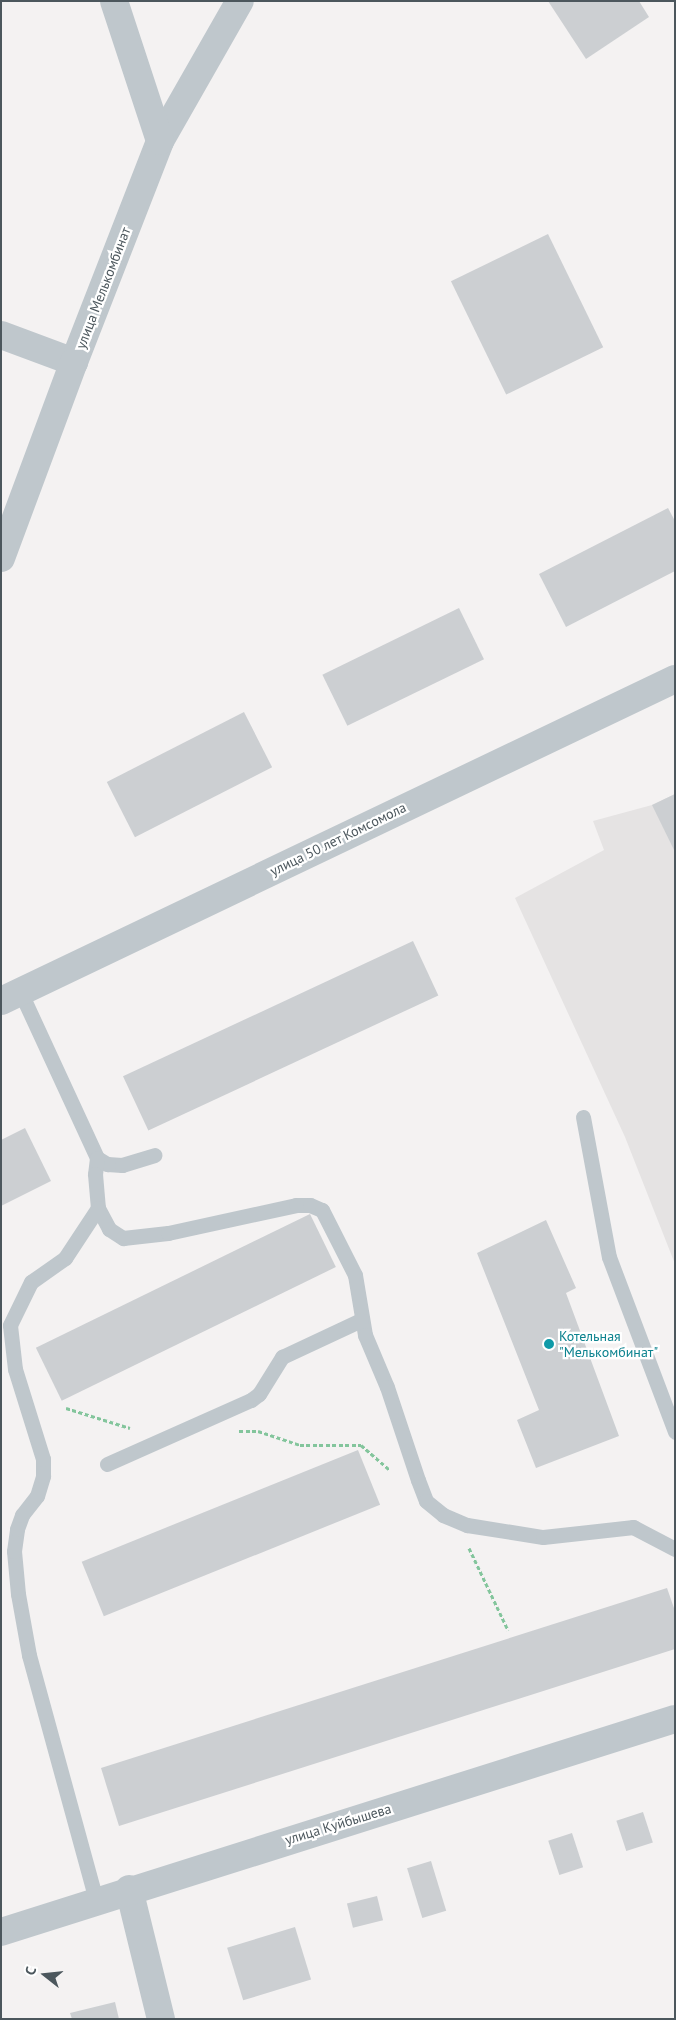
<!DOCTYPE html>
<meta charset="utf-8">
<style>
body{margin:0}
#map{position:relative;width:676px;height:2020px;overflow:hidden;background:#f4f2f2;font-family:"PT Sans",sans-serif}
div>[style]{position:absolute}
.education>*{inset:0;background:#e5e3e3}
.building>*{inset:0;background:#cccfd2;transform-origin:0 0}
.path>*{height:3px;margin-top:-1.5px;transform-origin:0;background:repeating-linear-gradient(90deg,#83c59c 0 4px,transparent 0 6.5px)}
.service>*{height:15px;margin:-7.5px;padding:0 7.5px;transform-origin:7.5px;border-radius:7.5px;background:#bfc7cc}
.minor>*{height:28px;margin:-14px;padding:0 14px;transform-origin:14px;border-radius:14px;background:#bfc7cc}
.tertiary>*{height:28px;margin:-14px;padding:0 14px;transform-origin:14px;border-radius:14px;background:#bfc7cc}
.dots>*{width:14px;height:14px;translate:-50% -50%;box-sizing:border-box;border:2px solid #fff;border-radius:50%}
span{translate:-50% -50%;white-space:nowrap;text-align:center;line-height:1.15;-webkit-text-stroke:4.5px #fff;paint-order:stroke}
.street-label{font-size:14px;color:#4c575d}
.culture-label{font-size:14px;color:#0d838f}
.left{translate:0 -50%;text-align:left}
.frame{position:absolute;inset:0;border:2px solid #4c575d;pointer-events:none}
.north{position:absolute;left:20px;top:1950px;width:50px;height:50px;-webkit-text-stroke:4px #fff;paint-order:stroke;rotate:286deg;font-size:14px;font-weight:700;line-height:20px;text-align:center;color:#4c575d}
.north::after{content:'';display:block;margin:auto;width:18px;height:22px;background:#4c575d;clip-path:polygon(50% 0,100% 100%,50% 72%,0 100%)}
</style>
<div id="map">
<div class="education">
<i style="clip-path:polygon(675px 794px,675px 1264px,625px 1137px,515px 898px,604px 850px,593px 821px,652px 805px)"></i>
</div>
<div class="building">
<i style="clip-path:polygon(548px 1px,639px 1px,649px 17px,586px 59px)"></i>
<i style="left:548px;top:234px;width:126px;height:108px;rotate:64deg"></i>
<i style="clip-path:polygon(668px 508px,675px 521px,675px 571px,566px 627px,539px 574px)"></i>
<i style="left:459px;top:608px;width:57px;height:152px;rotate:64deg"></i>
<i style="left:244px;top:712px;width:62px;height:154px;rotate:63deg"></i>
<i style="clip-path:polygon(675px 794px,675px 852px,652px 805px)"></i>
<i style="left:413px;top:941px;width:60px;height:320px;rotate:65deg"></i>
<i style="clip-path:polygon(25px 1128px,51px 1181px,1px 1206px,1px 1140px)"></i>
<i style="left:310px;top:1214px;width:59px;height:305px;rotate:64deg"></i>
<i style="clip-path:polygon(546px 1220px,576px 1288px,566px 1293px,619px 1436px,536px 1468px,517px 1420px,539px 1410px,477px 1253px)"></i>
<i style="left:358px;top:1450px;width:59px;height:298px;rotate:68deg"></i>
<i style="clip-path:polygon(667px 1588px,675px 1611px,675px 1649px,119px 1826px,101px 1768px)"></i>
<i style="left:643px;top:1812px;width:32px;height:28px;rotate:72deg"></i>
<i style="left:572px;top:1833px;width:36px;height:25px;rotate:72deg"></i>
<i style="left:431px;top:1861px;width:52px;height:25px;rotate:73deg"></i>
<i style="left:377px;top:1896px;width:25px;height:31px;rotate:76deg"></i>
<i style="left:295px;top:1927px;width:55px;height:71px;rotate:73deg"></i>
<i style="clip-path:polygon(115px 2002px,119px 2019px,72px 2019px,70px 2013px)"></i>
</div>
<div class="path">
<i style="left:66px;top:1408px;width:67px;rotate:17.4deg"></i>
<i style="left:239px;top:1431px;width:19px"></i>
<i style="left:258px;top:1431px;width:44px;rotate:18.4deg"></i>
<i style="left:300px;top:1445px;width:61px"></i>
<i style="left:361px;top:1445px;width:38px;rotate:41deg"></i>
<i style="left:469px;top:1548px;width:91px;rotate:64.6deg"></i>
</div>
<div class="service">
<i style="left:20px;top:991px;width:184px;rotate:65.2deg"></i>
<i style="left:97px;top:1158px;width:12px;rotate:31deg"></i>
<i style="left:107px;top:1164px;width:15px;rotate:4deg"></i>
<i style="left:122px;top:1165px;width:34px;rotate:-17deg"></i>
<i style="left:583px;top:1117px;width:142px;rotate:79.5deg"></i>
<i style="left:609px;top:1257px;width:187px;rotate:69.3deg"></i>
<i style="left:97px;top:1158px;width:16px;rotate:97deg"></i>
<i style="left:95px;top:1174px;width:34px;rotate:85deg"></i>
<i style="left:98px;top:1208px;width:24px;rotate:62deg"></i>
<i style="left:109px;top:1229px;width:17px;rotate:33deg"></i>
<i style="left:123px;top:1238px;width:45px;rotate:-6.3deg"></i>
<i style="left:168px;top:1233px;width:131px;rotate:-12.3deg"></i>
<i style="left:296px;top:1205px;width:14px"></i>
<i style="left:310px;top:1205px;width:13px;rotate:23deg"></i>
<i style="left:322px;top:1210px;width:73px;rotate:63.1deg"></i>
<i style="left:355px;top:1275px;width:61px;rotate:80.5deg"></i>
<i style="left:365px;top:1335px;width:56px;rotate:67.1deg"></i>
<i style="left:387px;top:1387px;width:98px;rotate:71.6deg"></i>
<i style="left:418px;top:1480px;width:22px;rotate:69deg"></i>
<i style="left:426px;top:1501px;width:22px;rotate:39deg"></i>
<i style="left:443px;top:1515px;width:26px;rotate:23deg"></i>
<i style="left:467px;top:1525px;width:77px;rotate:9deg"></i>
<i style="left:543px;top:1537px;width:91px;rotate:-6.3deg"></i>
<i style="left:633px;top:1527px;width:47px;rotate:27.6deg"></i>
<i style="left:107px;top:1464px;width:158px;rotate:-24deg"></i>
<i style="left:251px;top:1400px;width:10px;rotate:-37deg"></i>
<i style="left:259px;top:1394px;width:44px;rotate:-58.1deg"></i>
<i style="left:282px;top:1357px;width:87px;rotate:-25.1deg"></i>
<i style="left:96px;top:1900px;width:254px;rotate:-105.3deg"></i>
<i style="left:29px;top:1655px;width:62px;rotate:-100.2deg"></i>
<i style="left:18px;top:1594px;width:43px;rotate:-95.3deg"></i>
<i style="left:14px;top:1551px;width:22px;rotate:-82deg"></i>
<i style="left:17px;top:1529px;width:15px;rotate:-70deg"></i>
<i style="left:22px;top:1515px;width:24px;rotate:-52deg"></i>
<i style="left:37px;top:1496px;width:21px;rotate:-73deg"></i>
<i style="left:43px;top:1476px;width:17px;rotate:-90deg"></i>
<i style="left:43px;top:1459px;width:94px;rotate:-107.3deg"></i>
<i style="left:15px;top:1369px;width:44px;rotate:-96.5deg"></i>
<i style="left:10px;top:1325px;width:48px;rotate:-64deg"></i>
<i style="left:31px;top:1282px;width:42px;rotate:-35.2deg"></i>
<i style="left:65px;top:1258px;width:60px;rotate:-56.6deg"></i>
</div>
<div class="minor">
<i style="left:160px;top:141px;width:161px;rotate:-60.3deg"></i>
<i style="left:1px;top:335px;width:78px;rotate:20.3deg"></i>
<i style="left:74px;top:362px;width:237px;rotate:-68.7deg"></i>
<i style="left:160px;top:141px;width:147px;rotate:-108.2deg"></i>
<i style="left:1px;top:558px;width:209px;rotate:-69.6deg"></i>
<i style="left:129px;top:1889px;width:134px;rotate:76.2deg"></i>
<i style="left:1px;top:1932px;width:707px;rotate:-17.54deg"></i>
</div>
<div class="tertiary">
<i style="left:1px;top:1001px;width:747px;rotate:-25.54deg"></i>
</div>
<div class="dots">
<i style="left:549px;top:1344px;background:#0f9aa8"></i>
</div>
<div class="street-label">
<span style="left:103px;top:288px;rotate:-69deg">улица Мелькомбинат</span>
<span style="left:338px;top:839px;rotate:-26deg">улица 50 лет Комсомола</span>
<span style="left:338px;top:1824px;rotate:-17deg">улица Куйбышева</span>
</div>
<div class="culture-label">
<span class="left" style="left:559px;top:1344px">Котельная<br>"Мелькомбинат"</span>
</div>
<div class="frame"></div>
<div class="north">С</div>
</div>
